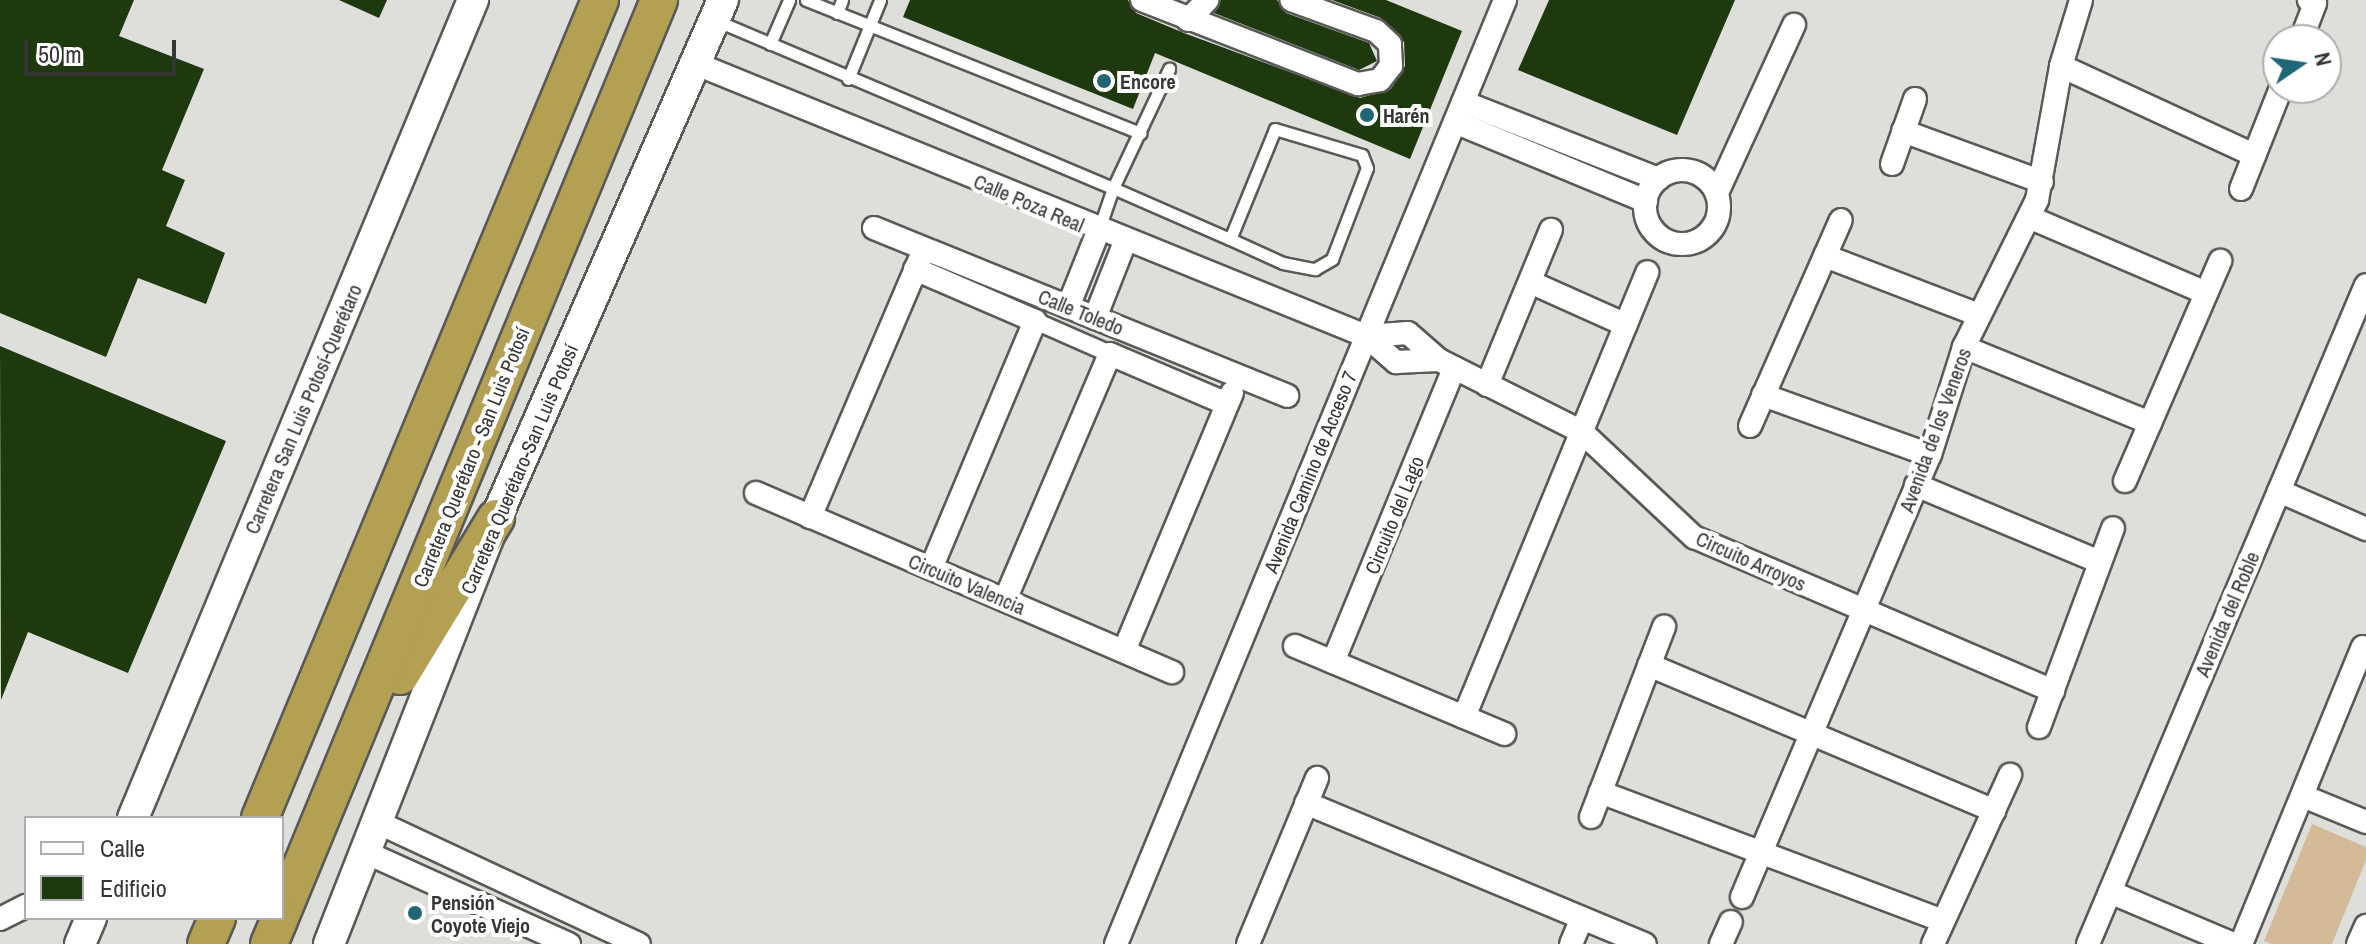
<!DOCTYPE html>
<meta charset="utf-8">
<style>
body{margin:0}
#map{position:relative;width:2366px;height:944px;overflow:hidden;background:#dedfdb;font-family:"Archivo Narrow",sans-serif}
div>[style]{position:absolute}
.green>*{inset:0;background:#d4ba97}
.building>*{inset:0;background:#1f390f}
.roads{filter:drop-shadow(2px 0 #595a56) drop-shadow(-2px 0 #595a56) drop-shadow(0 2px #595a56) drop-shadow(0 -2px #595a56)}
.service>*{height:11px;margin:-5.5px;padding:0 5.5px;transform-origin:5.5px;border-radius:5.5px;background:#fff}
.pedestrian>*{height:16px;margin:-8px;padding:0 8px;transform-origin:8px;border-radius:8px;background:#fff}
.minor>*{height:22px;margin:-11px;padding:0 11px;transform-origin:11px;border-radius:11px;background:#fff}
.minor>.ring{margin:-11px;padding:0;box-sizing:content-box;background:none;border:22px solid #fff;border-radius:50%}
.secondary>*{height:30px;margin:-15px;padding:0 15px;transform-origin:15px;border-radius:15px;background:#fff}
.trunk>*{height:36px;margin:-18px;padding:0 18px;transform-origin:18px;border-radius:18px;background:#b3a053}
.dots>*{width:22px;height:22px;translate:-50% -50%;box-sizing:border-box;border:4px solid #fff;border-radius:50%}
span{translate:-50% -50%;white-space:nowrap;text-align:center;line-height:1.15;-webkit-text-stroke:8px #fff;paint-order:stroke}
.poi-label{font-size:20px;color:#353534;font-weight:700}
.left{translate:0 -50%;text-align:left}
.street-label{font-size:20px;color:#353534}
.legend{position:absolute;left:24px;top:816px;width:260px;height:104px;box-sizing:border-box;background:#fff;border:2px solid #aeaeae;margin:0;padding:10px 14px;list-style:none;font-size:24px;color:#353534}
.legend li{display:flex;align-items:center;gap:16px;height:40px}
.legend b{width:40px;border:2px solid #aeaeae}
.north{position:absolute;left:2262px;top:24px;width:80px;height:80px;box-sizing:border-box;background:#fff;border:2px solid #aeaeae;border-radius:50%;rotate:77deg;font-size:22px;font-weight:700;line-height:32px;text-align:center;color:#353534}
.north::after{content:'';display:block;margin:auto;width:28px;height:36px;background:#216677;clip-path:polygon(50% 0,100% 100%,50% 72%,0 100%)}
.scale{position:absolute;left:24px;top:40px;width:152px;height:36px;box-sizing:border-box;border:4px solid #353534;border-top:0;padding-left:10px;font-size:24px;line-height:28px;white-space:nowrap;color:#353534;-webkit-text-stroke:6px #fff;paint-order:stroke}
</style>
<div id="map">
<div class="green">
<i style="clip-path:polygon(2312px 824px,2366px 847px,2366px 860px,2332px 944px,2272px 944px,2264px 941px)"></i>
</div>
<div class="building">
<i style="clip-path:polygon(0 0,134px 0,119px 36px,204px 69px,162px 170px,185px 180px,166px 226px,225px 253px,206px 304px,138px 278px,106px 357px,0 313px)"></i>
<i style="clip-path:polygon(339px 0,387px 0,379px 18px)"></i>
<i style="clip-path:polygon(910px 0,1128px 0,1136px 13px,1184px 33px,1360px 98px,1391px 89px,1405px 66px,1404px 42px,1381px 18px,1332px 0,1386px 0,1462px 31px,1410px 159px,1155px 53px,1133px 109px,903px 17px)"></i>
<i style="clip-path:polygon(1221px 0,1277px 0,1286px 13px,1369px 43px,1377px 61px,1359px 70px,1214px 13px)"></i>
<i style="clip-path:polygon(1549px 0,1735px 0,1677px 135px,1518px 70px)"></i>
<i style="clip-path:polygon(0 346px,226px 441px,128px 673px,28px 632px,1px 700px)"></i>
</div>
<div class="roads">
<div class="service">
<i style="left:806px;top:0;width:360px;rotate:21.7deg"></i>
<i style="left:837px;top:13px;width:14px;rotate:-69deg"></i>
<i style="left:715px;top:20px;width:432px;rotate:22.9deg"></i>
<i style="left:1113px;top:188px;width:132px;rotate:-64.8deg"></i>
<i style="left:770px;top:44px;width:48px;rotate:-66.6deg"></i>
<i style="left:848px;top:79px;width:85px;rotate:-67.9deg"></i>
<i style="left:1099px;top:229px;width:43px;rotate:-71.1deg"></i>
<i style="left:1113px;top:188px;width:128px;rotate:23.6deg"></i>
<i style="left:1230px;top:239px;width:58px;rotate:24.4deg"></i>
<i style="left:1283px;top:263px;width:33px;rotate:11deg"></i>
<i style="left:1315px;top:269px;width:20px;rotate:-30deg"></i>
<i style="left:1332px;top:259px;width:97px;rotate:-69deg"></i>
<i style="left:1367px;top:168px;width:14px;rotate:-111deg"></i>
<i style="left:1362px;top:155px;width:91px;rotate:-163.4deg"></i>
<i style="left:1275px;top:129px;width:119px;rotate:112.2deg"></i>
</div>
<div class="pedestrian">
<i style="left:1035px;top:321px;width:82px;rotate:23.7deg"></i>
</div>
<div class="minor">
<i style="left:1142px;top:0;width:232px;rotate:21.3deg"></i>
<i style="left:1358px;top:84px;width:22px;rotate:-10deg"></i>
<i style="left:1380px;top:80px;width:18px;rotate:-52deg"></i>
<i style="left:1391px;top:66px;width:22px;rotate:-93deg"></i>
<i style="left:1390px;top:44px;width:19px;rotate:-137deg"></i>
<i style="left:1376px;top:31px;width:90px;rotate:-160deg"></i>
<i style="left:1188px;top:20px;width:28px;rotate:-46deg"></i>
<i style="left:2301px;top:40px;width:40px;rotate:-69deg"></i>
<i style="left:2315px;top:3px;width:7px;rotate:-153deg"></i>
<i style="left:694px;top:63px;width:725px;rotate:22.11deg"></i>
<i style="left:1366px;top:336px;width:40px;rotate:41deg"></i>
<i style="left:1396px;top:362px;width:43px;rotate:-2.7deg"></i>
<i style="left:2061px;top:66px;width:213px;rotate:24.8deg"></i>
<i style="left:1463px;top:102px;width:210px;rotate:21.5deg"></i>
<i style="left:1455px;top:122px;width:207px;rotate:22.5deg"></i>
<i style="left:1903px;top:131px;width:148px;rotate:20.1deg"></i>
<i style="left:1892px;top:164px;width:69px;rotate:-70.5deg"></i>
<i class="ring" style="left:1645px;top:170px;width:52px;height:52px"></i>
<i style="left:2241px;top:189px;width:109px;rotate:-68.4deg"></i>
<i style="left:1717px;top:193px;width:185px;rotate:-65.4deg"></i>
<i style="left:2031px;top:218px;width:190px;rotate:23.2deg"></i>
<i style="left:874px;top:228px;width:446px;rotate:22.1deg"></i>
<i style="left:1825px;top:256px;width:165px;rotate:21deg"></i>
<i style="left:915px;top:269px;width:131px;rotate:23.4deg"></i>
<i style="left:1035px;top:321px;width:268px;rotate:112.8deg"></i>
<i style="left:1530px;top:282px;width:105px;rotate:24.1deg"></i>
<i style="left:1068px;top:307px;width:81px;rotate:-68.2deg"></i>
<i style="left:1095px;top:318px;width:82px;rotate:-68.5deg"></i>
<i style="left:1366px;top:336px;width:42px;rotate:-4.1deg"></i>
<i style="left:1408px;top:333px;width:41px;rotate:41.1deg"></i>
<i style="left:1439px;top:360px;width:160px;rotate:26.7deg"></i>
<i style="left:1582px;top:432px;width:154px;rotate:43.2deg"></i>
<i style="left:1694px;top:537px;width:391px;rotate:23.2deg"></i>
<i style="left:1964px;top:347px;width:201px;rotate:22.2deg"></i>
<i style="left:1487px;top:385px;width:168px;rotate:-67.6deg"></i>
<i style="left:1763px;top:395px;width:177px;rotate:19.8deg"></i>
<i style="left:1750px;top:426px;width:225px;rotate:-66.2deg"></i>
<i style="left:2125px;top:481px;width:240px;rotate:-66.6deg"></i>
<i style="left:1916px;top:485px;width:199px;rotate:22.7deg"></i>
<i style="left:2279px;top:491px;width:95px;rotate:23.6deg"></i>
<i style="left:756px;top:493px;width:453px;rotate:23.3deg"></i>
<i style="left:810px;top:517px;width:283px;rotate:-66.9deg"></i>
<i style="left:1005px;top:600px;width:267px;rotate:-66.9deg"></i>
<i style="left:1110px;top:354px;width:127px;rotate:23.1deg"></i>
<i style="left:1295px;top:646px;width:227px;rotate:22.8deg"></i>
<i style="left:1124px;top:651px;width:280px;rotate:-67.3deg"></i>
<i style="left:1333px;top:662px;width:318px;rotate:-67.6deg"></i>
<i style="left:1649px;top:665px;width:375px;rotate:22.9deg"></i>
<i style="left:1464px;top:717px;width:481px;rotate:-67.6deg"></i>
<i style="left:2039px;top:727px;width:212px;rotate:-69.6deg"></i>
<i style="left:1600px;top:792px;width:366px;rotate:20.6deg"></i>
<i style="left:2303px;top:796px;width:68px;rotate:22.4deg"></i>
<i style="left:1306px;top:803px;width:367px;rotate:22.6deg"></i>
<i style="left:1591px;top:817px;width:204px;rotate:-69deg"></i>
<i style="left:377px;top:822px;width:289px;rotate:25deg"></i>
<i style="left:365px;top:852px;width:224px;rotate:24.3deg"></i>
<i style="left:2110px;top:892px;width:134px;rotate:22.9deg"></i>
<i style="left:1742px;top:897px;width:480px;rotate:-67deg"></i>
<i style="left:1930px;top:455px;width:113px;rotate:-72.5deg"></i>
<i style="left:1964px;top:347px;width:164px;rotate:-63.6deg"></i>
<i style="left:2037px;top:200px;width:136px;rotate:-79.8deg"></i>
<i style="left:2061px;top:66px;width:69px;rotate:-73.1deg"></i>
<i style="left:0;top:919px;width:29px;rotate:-27deg"></i>
<i style="left:1116px;top:944px;width:1021px;rotate:-67.6deg"></i>
<i style="left:1248px;top:944px;width:180px;rotate:-67.4deg"></i>
<i style="left:1571px;top:944px;width:28px;rotate:-67deg"></i>
<i style="left:1721px;top:944px;width:24px;rotate:-66deg"></i>
<i style="left:1933px;top:944px;width:186px;rotate:-65.5deg"></i>
<i style="left:2088px;top:944px;width:715px;rotate:-67.13deg"></i>
<i style="left:2241px;top:944px;width:321px;rotate:-67.7deg"></i>
<i style="left:2358px;top:944px;width:20px;rotate:-66deg"></i>
</div>
<div class="secondary">
<i style="left:133px;top:818px;width:886px;rotate:-67.43deg"></i>
<i style="left:80px;top:944px;width:28px;rotate:-67deg"></i>
<i style="left:329px;top:944px;width:458px;rotate:-68.6deg"></i>
<i style="left:496px;top:518px;width:566px;rotate:-66.34deg"></i>
</div>
<div class="trunk">
<i style="left:400px;top:676px;width:185px;rotate:-58.7deg"></i>
<i style="left:260px;top:818px;width:886px;rotate:-67.43deg"></i>
<i style="left:282px;top:913px;width:988px;rotate:-67.56deg"></i>
<i style="left:206px;top:944px;width:28px;rotate:-67deg"></i>
<i style="left:269px;top:944px;width:28px;rotate:-67deg"></i>
</div>
</div>
<div class="dots">
<i style="left:1104px;top:81px;background:#216677"></i>
<i style="left:1367px;top:115px;background:#216677"></i>
<i style="left:415px;top:913px;background:#216677"></i>
</div>
<div class="poi-label">
<span class="left" style="left:1120px;top:81px">Encore</span>
<span class="left" style="left:1383px;top:115px">Harén</span>
<span class="left" style="left:431px;top:914px">Pensión<br>Coyote Viejo</span>
</div>
<div class="street-label">
<span style="left:1029px;top:203px;rotate:23deg">Calle Poza Real</span>
<span style="left:1081px;top:312px;rotate:22deg">Calle Toledo</span>
<span style="left:303px;top:409px;rotate:-67deg">Carretera San Luis Potosí-Querétaro</span>
<span style="left:1935px;top:430px;rotate:-70deg">Avenida de los Veneros</span>
<span style="left:471px;top:457px;rotate:-68deg">Carretera Querétaro - San Luis Potosí</span>
<span style="left:519px;top:469px;rotate:-67deg">Carretera Querétaro-San Luis Potosí</span>
<span style="left:1310px;top:472px;rotate:-68deg">Avenida Camino de Acceso 7</span>
<span style="left:1394px;top:515px;rotate:-68deg">Circuito del Lago</span>
<span style="left:1751px;top:561px;rotate:24deg">Circuito Arroyos</span>
<span style="left:967px;top:584px;rotate:23deg">Circuito Valencia</span>
<span style="left:2227px;top:614px;rotate:-67deg">Avenida del Roble</span>
</div>
<ul class="legend">
<li><b style="height:10px;background:#fff"></b>Calle</li>
<li><b style="height:22px;background:#1f390f"></b>Edificio</li>
</ul>
<div class="north">N</div>
<div class="scale">50 m</div>
</div>
